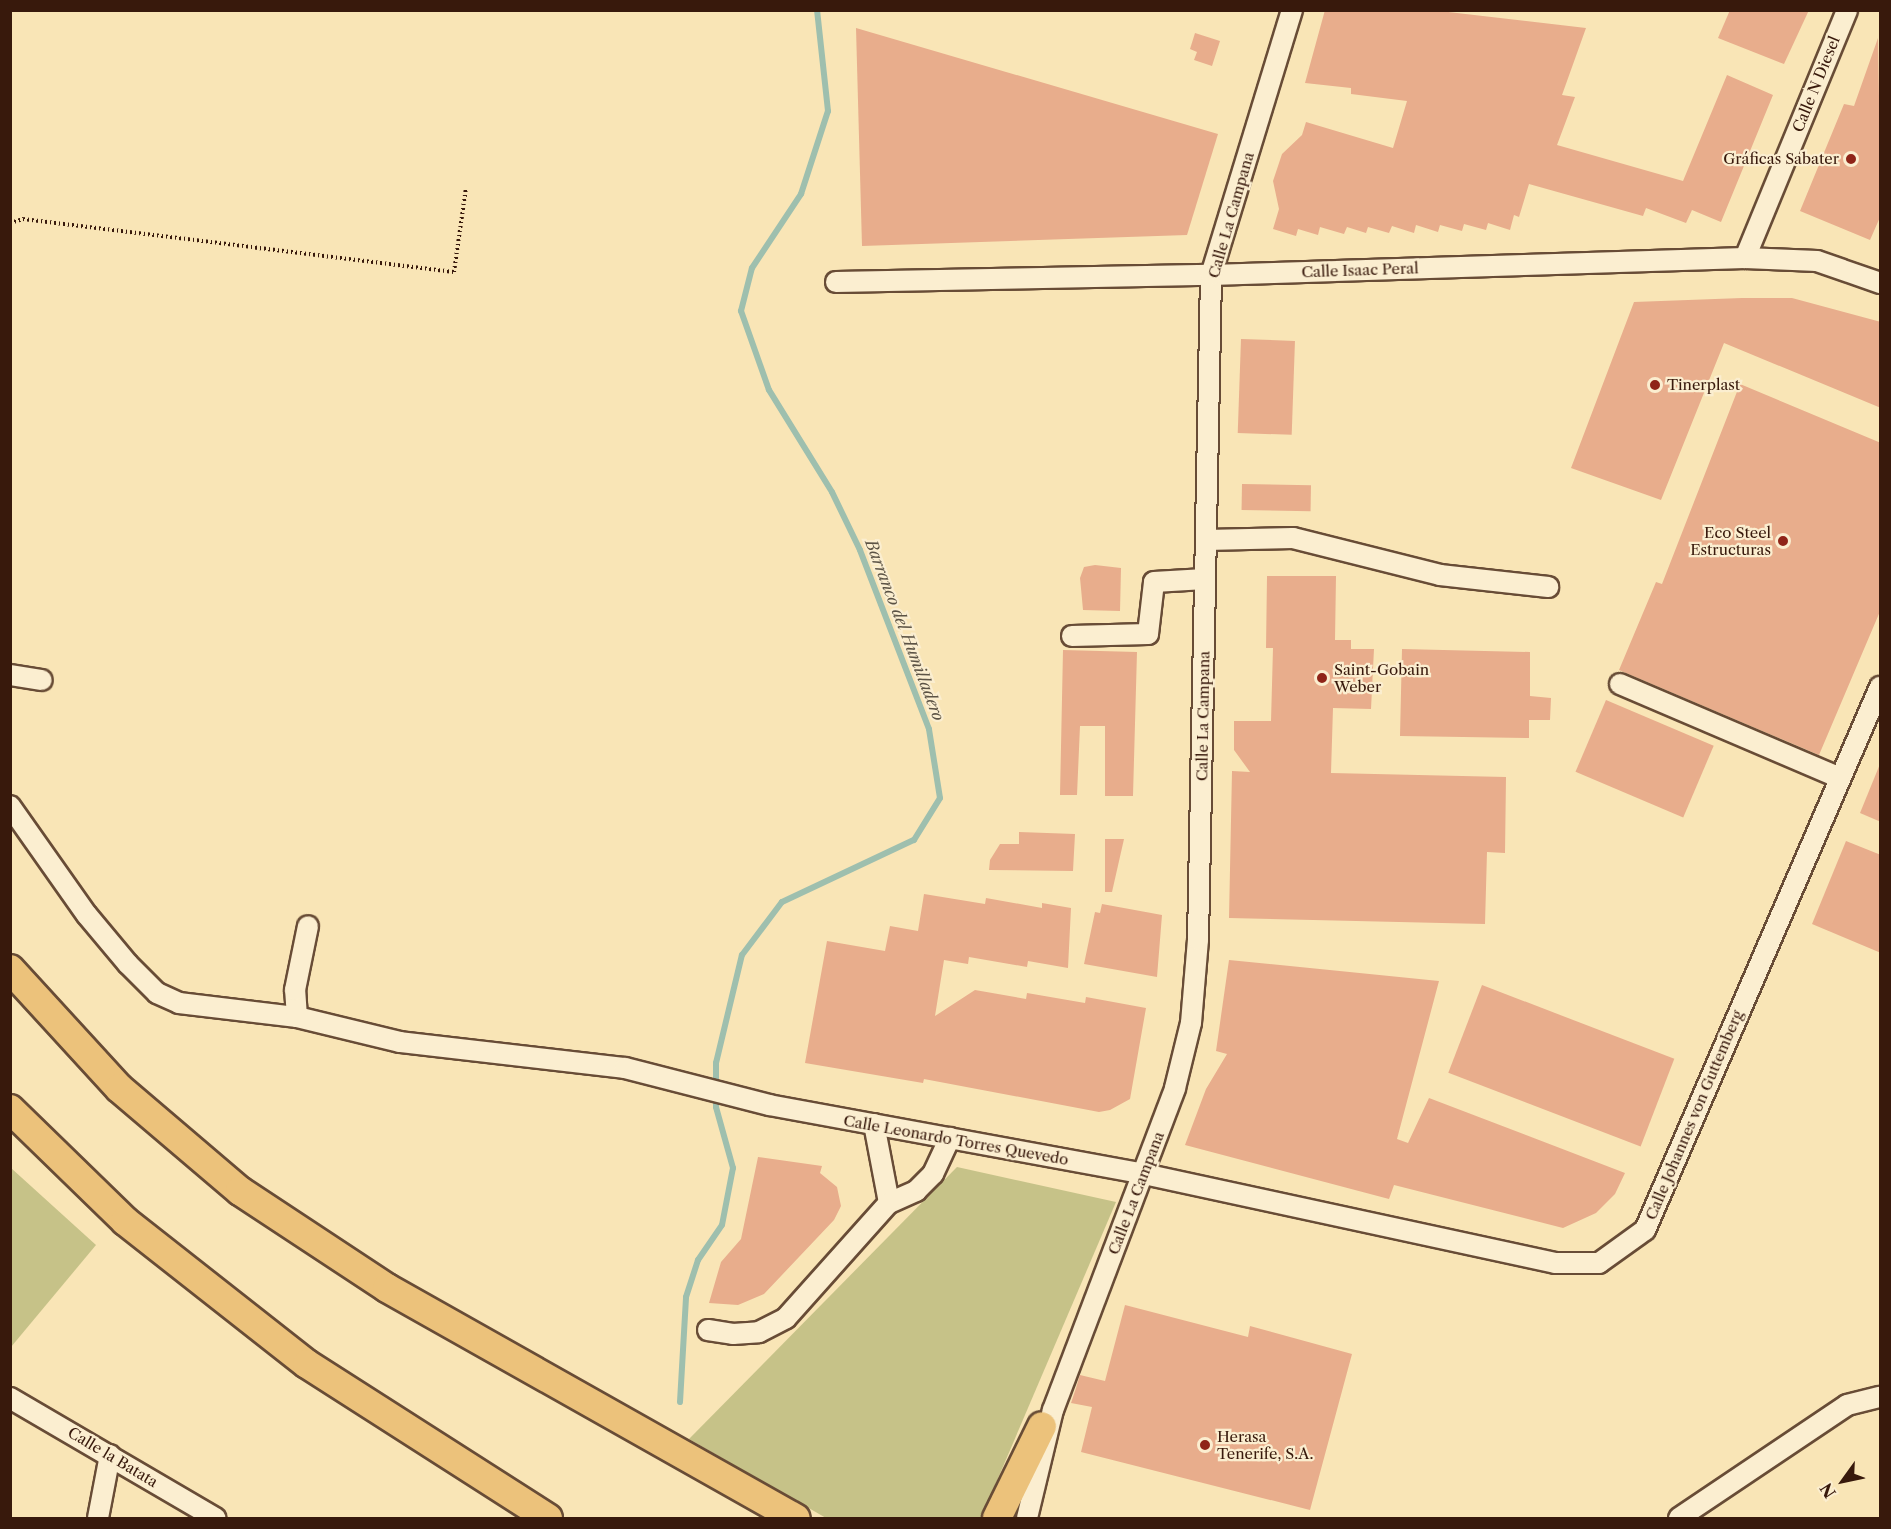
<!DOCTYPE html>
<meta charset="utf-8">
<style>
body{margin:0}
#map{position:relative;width:1891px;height:1529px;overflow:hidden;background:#f9e5b6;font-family:"Libre Caslon Text",serif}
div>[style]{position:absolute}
.green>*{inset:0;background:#c6c288}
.stream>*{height:6px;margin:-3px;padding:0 3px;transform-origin:3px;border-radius:3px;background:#9ebfae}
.building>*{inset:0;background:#e8ad8c;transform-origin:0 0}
.path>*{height:4px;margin-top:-2px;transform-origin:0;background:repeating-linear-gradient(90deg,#38190c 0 1.5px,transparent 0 4.5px)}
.roads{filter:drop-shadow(2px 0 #684c36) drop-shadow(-2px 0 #684c36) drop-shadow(0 2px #684c36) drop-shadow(0 -2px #684c36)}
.minor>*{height:20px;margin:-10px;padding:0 10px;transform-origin:10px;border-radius:10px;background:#fbeed0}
.highway>*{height:28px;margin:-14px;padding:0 14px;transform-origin:14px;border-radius:14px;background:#ecc27b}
.dots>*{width:16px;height:16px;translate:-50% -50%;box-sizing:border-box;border:3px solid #fbeed0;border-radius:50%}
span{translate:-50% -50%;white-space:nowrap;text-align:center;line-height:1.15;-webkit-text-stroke:4.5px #fbeed0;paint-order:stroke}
.street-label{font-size:15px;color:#38190c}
.poi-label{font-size:15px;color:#38190c}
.right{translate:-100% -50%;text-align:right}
.left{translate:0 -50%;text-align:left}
.water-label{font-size:16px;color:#5c5345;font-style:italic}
.frame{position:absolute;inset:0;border:12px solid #38190c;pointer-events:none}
.north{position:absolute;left:1813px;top:1451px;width:60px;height:60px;-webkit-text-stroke:4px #fbeed0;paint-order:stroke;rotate:237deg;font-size:16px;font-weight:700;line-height:24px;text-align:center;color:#38190c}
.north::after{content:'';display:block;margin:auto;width:21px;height:27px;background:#38190c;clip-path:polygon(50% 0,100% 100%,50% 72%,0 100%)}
</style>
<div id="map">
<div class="green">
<i style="clip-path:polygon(957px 1167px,1116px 1202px,981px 1518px,826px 1518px,689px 1439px)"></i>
<i style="clip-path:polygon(11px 1168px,96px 1245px,11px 1347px)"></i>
</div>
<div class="stream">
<i style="left:680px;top:1402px;width:105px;rotate:-86.7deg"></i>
<i style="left:686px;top:1297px;width:39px;rotate:-72deg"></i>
<i style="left:698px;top:1260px;width:42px;rotate:-55.6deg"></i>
<i style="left:722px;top:1225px;width:58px;rotate:-79.1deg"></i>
<i style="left:733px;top:1168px;width:63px;rotate:-105.6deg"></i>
<i style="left:716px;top:1107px;width:44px;rotate:-90deg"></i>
<i style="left:716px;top:1063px;width:111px;rotate:-76.5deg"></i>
<i style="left:742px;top:955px;width:66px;rotate:-53deg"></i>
<i style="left:782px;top:902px;width:146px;rotate:-25.2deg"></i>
<i style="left:914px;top:840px;width:49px;rotate:-58.2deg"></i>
<i style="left:940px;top:798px;width:70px;rotate:-99.1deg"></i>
<i style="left:929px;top:729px;width:192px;rotate:-111.1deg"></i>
<i style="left:860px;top:550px;width:64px;rotate:-115.8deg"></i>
<i style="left:832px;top:492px;width:120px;rotate:-121.7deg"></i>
<i style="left:769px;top:390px;width:84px;rotate:-109.5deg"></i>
<i style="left:741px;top:311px;width:44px;rotate:-75.7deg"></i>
<i style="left:752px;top:268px;width:89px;rotate:-56.5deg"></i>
<i style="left:801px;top:194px;width:87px;rotate:-72deg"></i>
<i style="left:828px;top:111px;width:102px;rotate:-96.2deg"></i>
</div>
<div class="building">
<i style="clip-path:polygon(1325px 10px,1431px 10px,1586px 28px,1562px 95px,1575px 97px,1557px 145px,1683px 181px,1727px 75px,1773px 95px,1721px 222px,1692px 210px,1686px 223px,1646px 208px,1643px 216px,1529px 184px,1519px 217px,1514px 215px,1510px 230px,1488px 223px,1486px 230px,1464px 224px,1462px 231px,1440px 225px,1438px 232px,1416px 225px,1414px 233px,1392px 226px,1389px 233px,1368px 227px,1366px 233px,1347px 227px,1344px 234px,1320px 227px,1318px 235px,1298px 229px,1296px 236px,1273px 229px,1279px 209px,1273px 181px,1282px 154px,1302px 135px,1306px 122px,1393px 148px,1407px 101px,1351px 94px,1351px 88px,1305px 83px)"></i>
<i style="clip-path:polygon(1730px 10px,1809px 10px,1784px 64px,1718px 38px)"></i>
<i style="clip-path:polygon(856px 28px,1218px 134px,1187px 235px,862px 246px)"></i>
<i style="clip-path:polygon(1195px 33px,1220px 41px,1212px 66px,1194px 60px,1197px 52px,1190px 49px)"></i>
<i style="clip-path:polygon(1878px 38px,1881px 215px,1870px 240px,1800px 211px,1844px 104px,1854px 106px)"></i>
<i style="clip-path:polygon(1742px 298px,1792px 298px,1881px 322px,1881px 408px,1724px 343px,1661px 500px,1571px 468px,1634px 302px)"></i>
<i style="left:1241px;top:339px;width:54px;height:94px;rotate:2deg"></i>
<i style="clip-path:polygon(1740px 384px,1881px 443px,1881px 609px,1819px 755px,1619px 670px,1656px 582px,1662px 584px)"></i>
<i style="left:1242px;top:484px;width:69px;height:26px;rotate:1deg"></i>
<i style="clip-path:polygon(1095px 565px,1121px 568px,1120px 611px,1083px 610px,1080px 578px,1084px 567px)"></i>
<i style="clip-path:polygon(1267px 576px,1336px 576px,1335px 640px,1351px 640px,1351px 649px,1374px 649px,1371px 709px,1333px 708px,1331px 773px,1506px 777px,1505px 853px,1487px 852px,1485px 924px,1229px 918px,1232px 771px,1250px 772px,1234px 750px,1234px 721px,1271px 721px,1273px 648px,1266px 648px)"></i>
<i style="clip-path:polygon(1402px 649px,1530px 652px,1530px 696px,1551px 698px,1550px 720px,1529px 720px,1529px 738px,1400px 736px)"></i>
<i style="clip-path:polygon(1063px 650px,1137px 652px,1133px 796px,1105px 796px,1105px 726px,1080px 726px,1077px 795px,1060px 795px)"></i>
<i style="left:1606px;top:700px;width:117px;height:78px;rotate:23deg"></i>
<i style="clip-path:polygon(1880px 764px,1881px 764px,1881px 822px,1860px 813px)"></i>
<i style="clip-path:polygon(1019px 832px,1075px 834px,1073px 871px,989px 870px,990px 860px,1000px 844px,1019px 844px)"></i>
<i style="clip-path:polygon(1105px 839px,1124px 839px,1112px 892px,1105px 892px)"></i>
<i style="clip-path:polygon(1846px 841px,1881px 855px,1881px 953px,1812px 924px)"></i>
<i style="clip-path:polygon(924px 894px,985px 904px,986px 898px,1042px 908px,1042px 903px,1071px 908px,1068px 968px,1028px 961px,1027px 967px,969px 957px,968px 964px,944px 960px,935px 1016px,975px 990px,1026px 999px,1027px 993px,1085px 1003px,1086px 997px,1146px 1008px,1130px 1099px,1110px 1110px,1099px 1112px,924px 1079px,923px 1083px,805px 1063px,827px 941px,885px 951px,890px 926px,918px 931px)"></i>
<i style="clip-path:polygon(1102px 904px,1162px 915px,1157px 977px,1084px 964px,1095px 912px,1100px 913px)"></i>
<i style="clip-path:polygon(1229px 960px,1439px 981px,1397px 1139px,1408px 1143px,1429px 1098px,1625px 1173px,1615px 1194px,1596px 1213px,1563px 1228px,1394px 1185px,1389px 1199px,1185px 1145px,1206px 1089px,1227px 1054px,1216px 1051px)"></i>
<i style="left:1482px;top:985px;width:206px;height:94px;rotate:21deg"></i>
<i style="clip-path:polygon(758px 1157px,822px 1166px,820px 1173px,837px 1187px,841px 1206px,834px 1220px,764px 1294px,738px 1305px,709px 1303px,721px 1262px,741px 1239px)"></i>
<i style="clip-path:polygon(1125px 1305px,1248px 1337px,1250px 1326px,1352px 1354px,1310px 1510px,1081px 1452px,1092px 1407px,1071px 1403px,1076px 1388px,1080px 1375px,1105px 1381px)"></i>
</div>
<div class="path">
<i style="left:10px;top:223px;width:14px;rotate:-17deg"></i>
<i style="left:23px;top:219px;width:434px;rotate:7deg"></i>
<i style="left:454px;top:272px;width:85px;rotate:-81.9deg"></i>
</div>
<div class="roads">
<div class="minor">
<i style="left:1745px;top:258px;width:268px;rotate:-67.6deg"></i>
<i style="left:836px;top:282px;width:375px;rotate:-1.1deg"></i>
<i style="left:1211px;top:275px;width:534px;rotate:-1.82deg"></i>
<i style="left:1745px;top:258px;width:72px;rotate:2.4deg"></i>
<i style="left:1817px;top:261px;width:67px;rotate:19.2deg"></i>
<i style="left:1206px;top:540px;width:87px;rotate:-1.3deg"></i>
<i style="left:1293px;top:538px;width:152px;rotate:14.1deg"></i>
<i style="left:1440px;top:575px;width:109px;rotate:6.3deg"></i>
<i style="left:1072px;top:636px;width:76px;rotate:-1.5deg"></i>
<i style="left:1148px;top:634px;width:52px;rotate:-83.4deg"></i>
<i style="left:1154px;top:582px;width:51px;rotate:-3.4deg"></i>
<i style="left:10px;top:675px;width:32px;rotate:9deg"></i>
<i style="left:1620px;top:684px;width:239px;rotate:23.1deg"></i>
<i style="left:10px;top:806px;width:133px;rotate:54.8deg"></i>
<i style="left:87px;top:915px;width:64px;rotate:50.1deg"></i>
<i style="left:128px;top:964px;width:41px;rotate:45deg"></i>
<i style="left:157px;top:993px;width:24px;rotate:24deg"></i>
<i style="left:179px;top:1003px;width:119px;rotate:6.8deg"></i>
<i style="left:297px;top:1017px;width:106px;rotate:13.6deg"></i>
<i style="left:400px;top:1042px;width:226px;rotate:6.6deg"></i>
<i style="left:625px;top:1068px;width:149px;rotate:14.4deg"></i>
<i style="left:769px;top:1105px;width:381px;rotate:10.4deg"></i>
<i style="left:1144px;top:1174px;width:421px;rotate:12.2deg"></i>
<i style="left:1555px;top:1263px;width:44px"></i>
<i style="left:1599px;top:1263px;width:57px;rotate:-35.7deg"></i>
<i style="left:1645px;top:1230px;width:592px;rotate:-66.6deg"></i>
<i style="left:297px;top:1017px;width:27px;rotate:-94deg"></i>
<i style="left:295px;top:990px;width:65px;rotate:-78.5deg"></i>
<i style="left:874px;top:1124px;width:80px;rotate:79.2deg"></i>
<i style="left:708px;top:1330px;width:25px;rotate:9deg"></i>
<i style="left:733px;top:1334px;width:26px;rotate:-4deg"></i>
<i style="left:759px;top:1332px;width:30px;rotate:-27deg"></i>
<i style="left:786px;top:1318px;width:154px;rotate:-48.2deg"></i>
<i style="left:889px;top:1203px;width:30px;rotate:-24deg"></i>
<i style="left:916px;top:1191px;width:24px;rotate:-45deg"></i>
<i style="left:933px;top:1174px;width:40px;rotate:-65deg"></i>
<i style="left:10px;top:1398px;width:238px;rotate:30.3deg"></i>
<i style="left:98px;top:1518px;width:64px;rotate:-79.2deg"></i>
<i style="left:1027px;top:1518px;width:111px;rotate:-76.5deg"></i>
<i style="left:1053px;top:1410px;width:344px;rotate:-69.2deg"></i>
<i style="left:1175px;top:1088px;width:67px;rotate:-76.2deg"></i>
<i style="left:1191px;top:1023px;width:83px;rotate:-85.2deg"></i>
<i style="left:1198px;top:940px;width:665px;rotate:-88.88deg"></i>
<i style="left:1211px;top:275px;width:277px;rotate:-73deg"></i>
<i style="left:1679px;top:1518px;width:202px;rotate:-33.9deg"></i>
<i style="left:1847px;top:1405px;width:34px;rotate:-14deg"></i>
</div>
<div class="highway">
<i style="left:10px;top:969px;width:161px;rotate:47.5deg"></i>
<i style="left:119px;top:1088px;width:159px;rotate:40.4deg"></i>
<i style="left:240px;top:1191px;width:176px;rotate:33.4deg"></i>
<i style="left:387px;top:1288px;width:469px;rotate:29.4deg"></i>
<i style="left:10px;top:1109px;width:161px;rotate:44.2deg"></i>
<i style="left:125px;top:1221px;width:231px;rotate:38.2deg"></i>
<i style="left:307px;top:1364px;width:286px;rotate:32.6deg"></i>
<i style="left:997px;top:1518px;width:102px;rotate:-63.9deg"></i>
</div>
</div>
<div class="dots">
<i style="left:1851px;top:159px;background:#8f2418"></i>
<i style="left:1655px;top:385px;background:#8f2418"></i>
<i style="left:1783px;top:541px;background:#8f2418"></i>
<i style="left:1322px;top:678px;background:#8f2418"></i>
<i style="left:1205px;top:1445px;background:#8f2418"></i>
</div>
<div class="street-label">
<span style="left:1816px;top:84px;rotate:-68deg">Calle N Diesel</span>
<span style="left:1231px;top:215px;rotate:-74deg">Calle La Campana</span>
<span style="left:1360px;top:270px;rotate:-2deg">Calle Isaac Peral</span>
<span style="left:1203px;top:716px;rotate:-89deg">Calle La Campana</span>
<span style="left:1694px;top:1115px;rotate:-67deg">Calle Johannes von Guttemberg</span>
<span style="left:956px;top:1140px;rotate:10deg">Calle Leonardo Torres Quevedo</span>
<span style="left:1136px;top:1193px;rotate:-69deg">Calle La Campana</span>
<span style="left:113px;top:1457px;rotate:31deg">Calle la Batata</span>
</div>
<div class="poi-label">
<span class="right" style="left:1839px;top:159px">Gráficas Sabater</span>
<span class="left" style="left:1667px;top:385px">Tinerplast</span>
<span class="right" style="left:1771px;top:541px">Eco Steel<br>Estructuras</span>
<span class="left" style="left:1334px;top:678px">Saint-Gobain<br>Weber</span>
<span class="left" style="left:1217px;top:1445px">Herasa<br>Tenerife, S.A.</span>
</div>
<div class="water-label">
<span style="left:905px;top:630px;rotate:69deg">Barranco del Humilladero</span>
</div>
<div class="frame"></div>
<div class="north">N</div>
</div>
